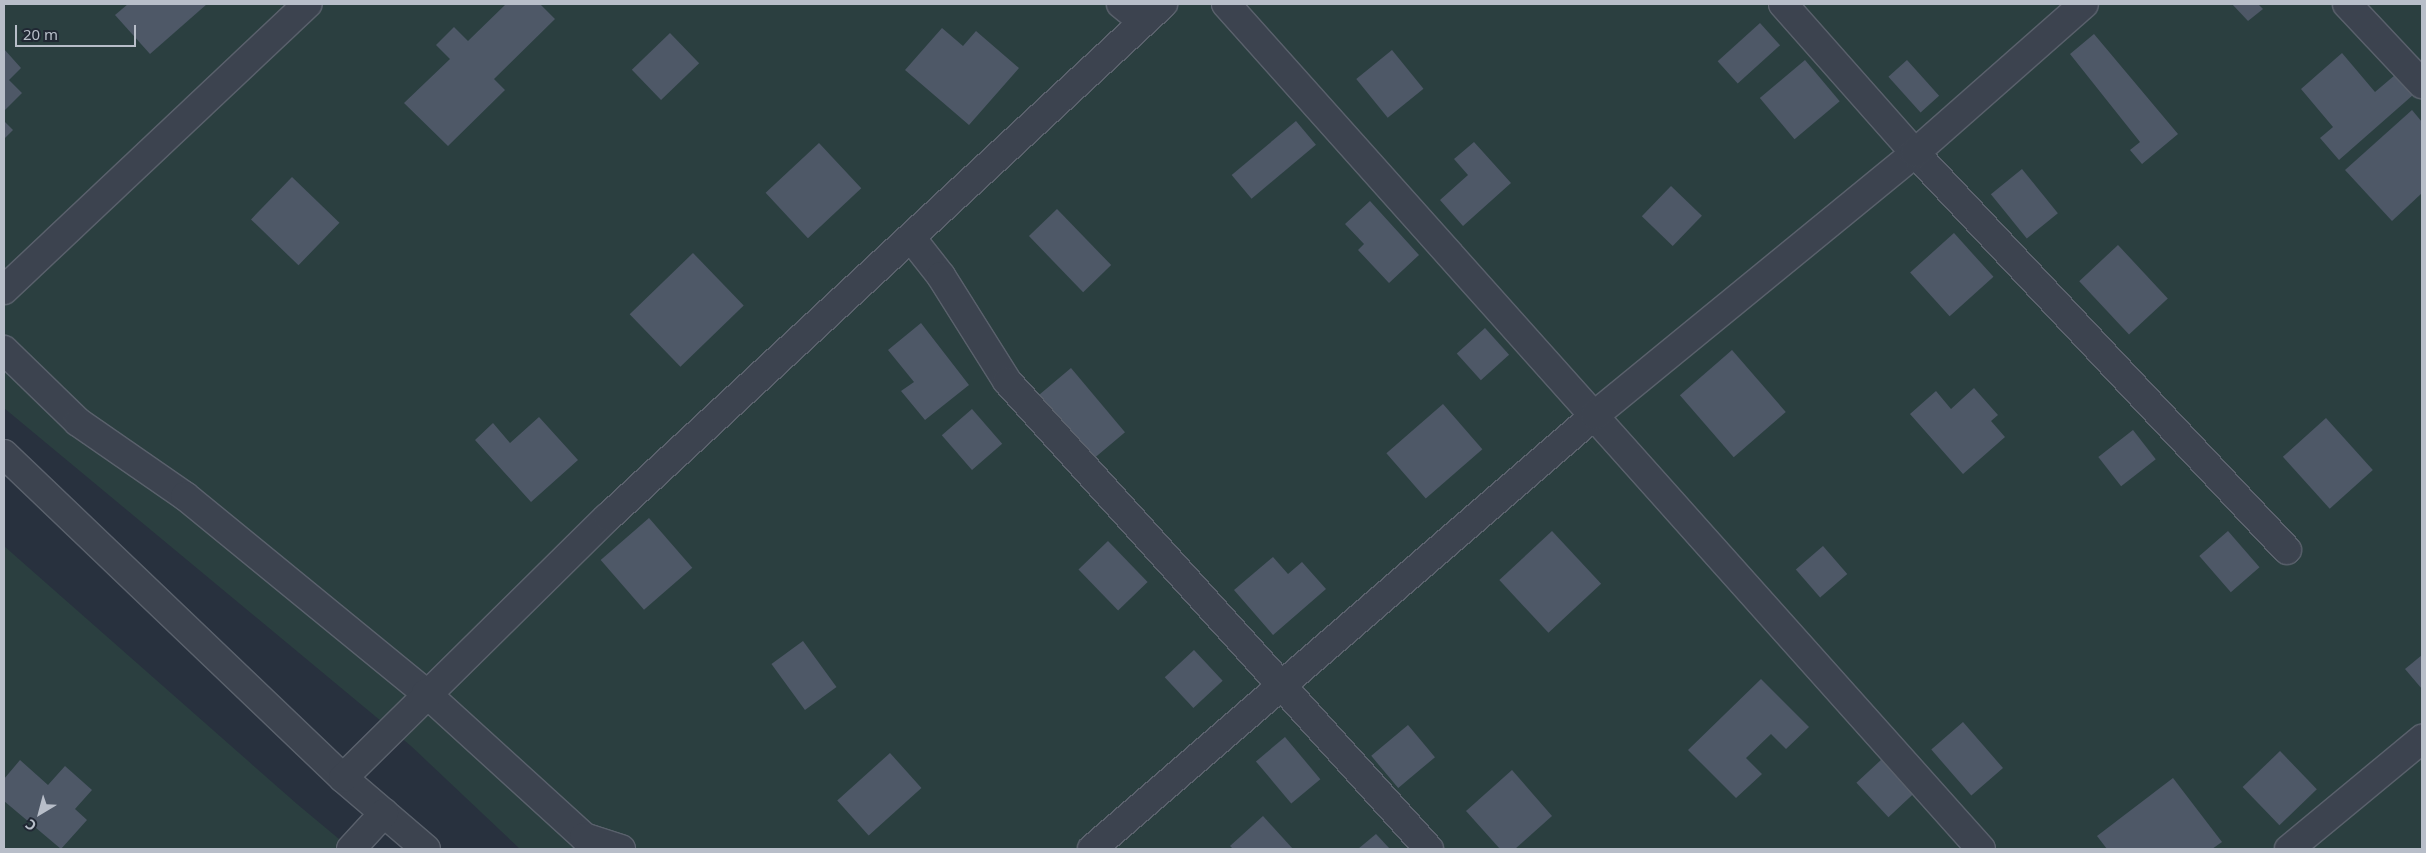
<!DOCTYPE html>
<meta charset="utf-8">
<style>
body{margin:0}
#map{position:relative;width:2426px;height:853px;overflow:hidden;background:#28313e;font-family:"Noto Sans",sans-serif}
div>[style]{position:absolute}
.green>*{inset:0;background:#2b3f40}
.building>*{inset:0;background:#4e5867;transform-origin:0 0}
.roads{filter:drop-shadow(1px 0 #5a616c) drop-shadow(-1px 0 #5a616c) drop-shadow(0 1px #5a616c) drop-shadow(0 -1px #5a616c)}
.minor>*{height:28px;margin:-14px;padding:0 14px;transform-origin:14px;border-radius:14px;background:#3c434f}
span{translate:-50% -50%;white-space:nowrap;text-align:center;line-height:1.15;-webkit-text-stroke:4px #212834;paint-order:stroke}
.frame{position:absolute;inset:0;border:5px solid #b8bec9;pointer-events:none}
.north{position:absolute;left:15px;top:788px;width:50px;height:50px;-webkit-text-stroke:4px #212834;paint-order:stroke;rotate:217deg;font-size:14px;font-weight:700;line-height:20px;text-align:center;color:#b8bec9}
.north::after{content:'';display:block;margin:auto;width:18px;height:22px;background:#b8bec9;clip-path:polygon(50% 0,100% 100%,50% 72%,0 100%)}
.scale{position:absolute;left:15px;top:25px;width:121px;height:22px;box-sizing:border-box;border:2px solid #b8bec9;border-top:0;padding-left:6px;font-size:15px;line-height:18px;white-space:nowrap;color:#b8bec9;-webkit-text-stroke:4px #212834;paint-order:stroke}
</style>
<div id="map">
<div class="green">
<i style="clip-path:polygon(4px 4px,2422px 4px,2422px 849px,520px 849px,411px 746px,4px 408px)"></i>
<i style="clip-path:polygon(4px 546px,297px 804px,351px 849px,4px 849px)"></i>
</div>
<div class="building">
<i style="clip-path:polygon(128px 4px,207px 4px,150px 54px,115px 15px)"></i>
<i style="clip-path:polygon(506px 4px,540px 4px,555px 19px,494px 79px,505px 90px,448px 146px,404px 103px,450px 59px,436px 45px,454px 27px,468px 41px)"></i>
<i style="clip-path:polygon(2232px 4px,2258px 4px,2263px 9px,2248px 21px)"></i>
<i style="left:1760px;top:23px;width:30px;height:57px;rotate:48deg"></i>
<i style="clip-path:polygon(942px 28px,963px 46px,976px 31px,1019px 68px,969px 125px,905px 70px)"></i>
<i style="left:670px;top:33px;width:42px;height:53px;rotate:46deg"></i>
<i style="clip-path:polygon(2094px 34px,2178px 134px,2142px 164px,2130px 150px,2140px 142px,2070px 54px)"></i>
<i style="clip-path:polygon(4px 49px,21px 68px,9px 80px,22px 93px,4px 111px)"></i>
<i style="left:1392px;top:50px;width:50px;height:46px;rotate:51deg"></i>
<i style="clip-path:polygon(2342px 53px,2375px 92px,2395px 75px,2413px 95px,2339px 160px,2320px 138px,2333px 127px,2301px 89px)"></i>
<i style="left:1805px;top:60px;width:54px;height:59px;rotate:50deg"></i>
<i style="left:1907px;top:60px;width:48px;height:25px;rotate:48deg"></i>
<i style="clip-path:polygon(2412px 110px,2422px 122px,2422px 193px,2392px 221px,2345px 170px)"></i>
<i style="clip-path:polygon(4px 121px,13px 130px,4px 139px)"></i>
<i style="left:1296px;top:121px;width:31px;height:84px;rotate:50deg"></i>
<i style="clip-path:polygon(1474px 142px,1511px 183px,1463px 226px,1440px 200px,1468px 175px,1454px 159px)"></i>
<i style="left:819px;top:143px;width:62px;height:73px;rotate:47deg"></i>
<i style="left:2022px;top:169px;width:57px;height:40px;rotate:51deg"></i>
<i style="left:292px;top:177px;width:66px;height:59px;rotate:44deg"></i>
<i style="left:1671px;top:186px;width:43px;height:42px;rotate:44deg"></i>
<i style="clip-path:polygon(1370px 201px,1419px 255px,1389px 283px,1358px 250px,1364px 244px,1345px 224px)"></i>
<i style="left:1057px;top:209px;width:78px;height:39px;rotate:46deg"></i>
<i style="left:1954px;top:233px;width:59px;height:59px;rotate:48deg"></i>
<i style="left:2118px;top:245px;width:73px;height:53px;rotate:47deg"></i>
<i style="left:693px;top:253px;width:73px;height:88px;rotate:46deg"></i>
<i style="clip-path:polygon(921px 323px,969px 385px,925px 420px,901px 391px,914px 382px,888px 350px)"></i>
<i style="left:1485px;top:328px;width:36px;height:38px;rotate:48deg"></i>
<i style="left:1732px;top:350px;width:82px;height:69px;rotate:49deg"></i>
<i style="left:1071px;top:368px;width:84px;height:43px;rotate:50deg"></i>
<i style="clip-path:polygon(1974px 388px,1998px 415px,1991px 421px,2005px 437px,1963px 474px,1910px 414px,1936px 391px,1951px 409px)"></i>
<i style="left:1443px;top:404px;width:60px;height:75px;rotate:49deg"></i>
<i style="left:972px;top:409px;width:46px;height:40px;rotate:49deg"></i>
<i style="clip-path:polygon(539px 417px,578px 460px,531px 502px,475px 440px,493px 423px,510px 443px)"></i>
<i style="left:2326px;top:418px;width:70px;height:58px;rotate:48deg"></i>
<i style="left:2133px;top:430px;width:37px;height:44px;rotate:52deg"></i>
<i style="left:649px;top:518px;width:66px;height:64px;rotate:49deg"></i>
<i style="left:1552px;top:531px;width:72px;height:72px;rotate:47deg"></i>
<i style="left:2228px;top:531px;width:48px;height:38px;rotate:49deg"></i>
<i style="left:1108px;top:541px;width:57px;height:41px;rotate:46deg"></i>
<i style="left:1823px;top:546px;width:37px;height:36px;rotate:49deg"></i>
<i style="clip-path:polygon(1273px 557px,1288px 574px,1302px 562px,1326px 589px,1273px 635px,1234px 590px)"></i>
<i style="left:803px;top:641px;width:57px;height:39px;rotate:54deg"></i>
<i style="left:1194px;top:650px;width:42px;height:40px;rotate:47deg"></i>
<i style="clip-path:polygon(2422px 655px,2422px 689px,2405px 669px)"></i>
<i style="clip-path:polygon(1761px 679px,1809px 727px,1786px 749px,1771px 734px,1746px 758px,1762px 774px,1736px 798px,1688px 750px)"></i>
<i style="left:1963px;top:722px;width:61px;height:42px;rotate:49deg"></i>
<i style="left:1408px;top:725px;width:42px;height:48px;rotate:50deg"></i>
<i style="left:1285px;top:737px;width:55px;height:38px;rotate:50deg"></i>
<i style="left:2280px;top:751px;width:53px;height:52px;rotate:46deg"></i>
<i style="left:890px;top:753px;width:47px;height:71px;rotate:48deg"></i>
<i style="left:1882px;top:759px;width:47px;height:35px;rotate:47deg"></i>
<i style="clip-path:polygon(20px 760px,48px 785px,65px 766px,92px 790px,75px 809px,87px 820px,61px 849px,4px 801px,4px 779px)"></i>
<i style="clip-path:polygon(1512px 770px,1552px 816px,1515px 849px,1500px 849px,1466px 811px)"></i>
<i style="clip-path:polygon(2173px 778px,2222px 842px,2212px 849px,2107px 849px,2097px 836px)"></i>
<i style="clip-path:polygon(1263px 816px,1293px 849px,1233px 849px,1230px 846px)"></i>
<i style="clip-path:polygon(1376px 834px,1390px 849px,1358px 849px)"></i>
</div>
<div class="roads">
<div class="minor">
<i style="left:1121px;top:4px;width:27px;rotate:39deg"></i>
<i style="left:1226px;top:4px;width:1133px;rotate:48.22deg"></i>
<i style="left:1783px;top:4px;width:199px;rotate:48.5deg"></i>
<i style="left:1915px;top:153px;width:544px;rotate:46.86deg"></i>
<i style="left:2347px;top:4px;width:110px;rotate:46.8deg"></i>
<i style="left:912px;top:239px;width:47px;rotate:51.9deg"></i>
<i style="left:941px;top:276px;width:124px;rotate:57.8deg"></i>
<i style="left:1007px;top:381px;width:630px;rotate:47.96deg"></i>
<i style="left:4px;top:290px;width:417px;rotate:-43.3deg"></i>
<i style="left:4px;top:350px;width:103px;rotate:44.2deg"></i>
<i style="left:78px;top:422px;width:130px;rotate:34.7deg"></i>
<i style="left:185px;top:496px;width:311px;rotate:39.3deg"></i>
<i style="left:426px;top:693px;width:214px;rotate:42.3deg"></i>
<i style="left:584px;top:837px;width:39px;rotate:18deg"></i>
<i style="left:4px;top:454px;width:469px;rotate:43.7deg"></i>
<i style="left:343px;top:778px;width:109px;rotate:40.5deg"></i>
<i style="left:343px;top:778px;width:372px;rotate:-44.6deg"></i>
<i style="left:608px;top:517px;width:756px;rotate:-42.75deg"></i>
<i style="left:351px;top:849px;width:49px;rotate:-47.5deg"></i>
<i style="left:1092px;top:849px;width:664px;rotate:-40.79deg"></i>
<i style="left:1595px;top:415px;width:414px;rotate:-39.3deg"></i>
<i style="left:1915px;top:153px;width:225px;rotate:-41.4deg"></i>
<i style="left:2289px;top:849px;width:173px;rotate:-39.6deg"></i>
</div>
</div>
<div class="frame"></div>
<div class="north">С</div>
<div class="scale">20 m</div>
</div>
